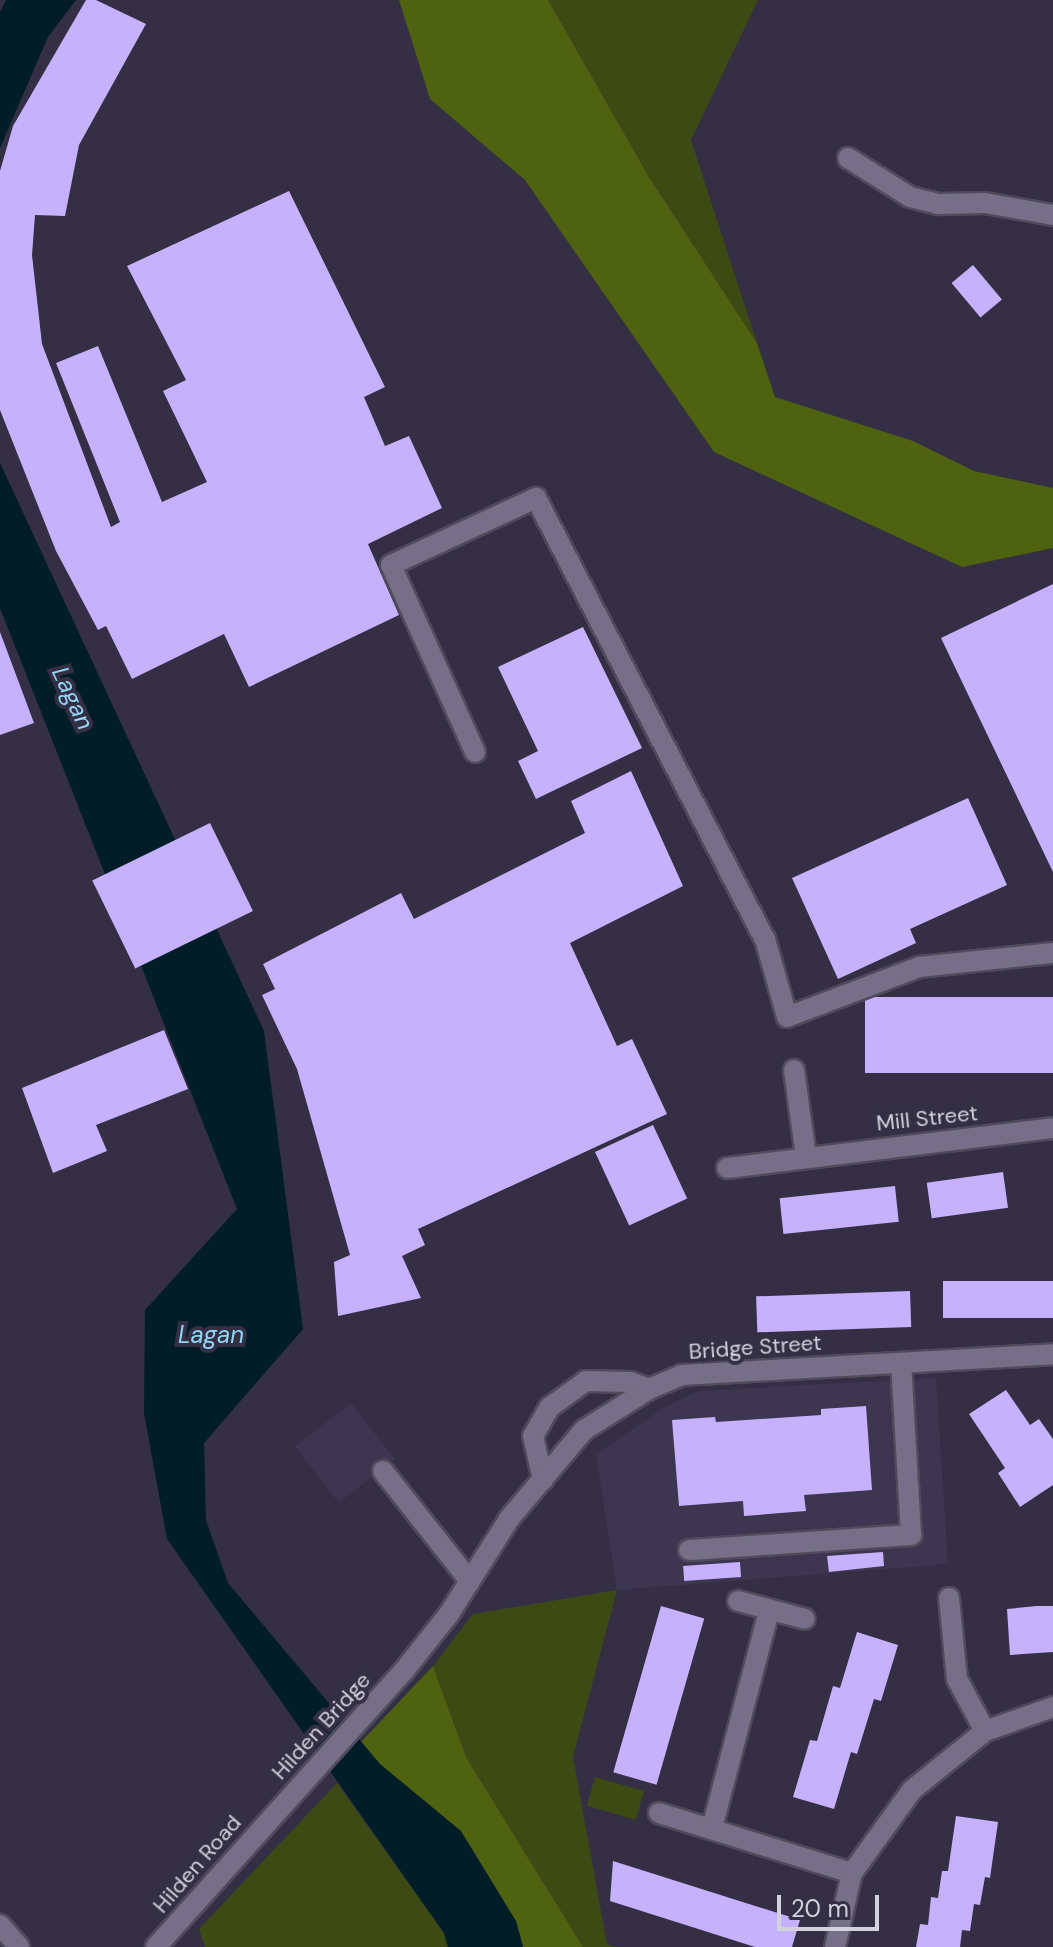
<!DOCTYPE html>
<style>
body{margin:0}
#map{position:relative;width:1053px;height:1947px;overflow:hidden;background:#342f44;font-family:"DM Sans",sans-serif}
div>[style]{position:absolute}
.built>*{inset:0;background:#3d3651;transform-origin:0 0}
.green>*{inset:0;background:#3d4a13;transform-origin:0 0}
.forest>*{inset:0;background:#4f620f}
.water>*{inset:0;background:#001d28}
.building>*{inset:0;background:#c5b1fc;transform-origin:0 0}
.roads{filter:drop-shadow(2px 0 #504b5c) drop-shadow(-2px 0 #504b5c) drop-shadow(0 2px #504b5c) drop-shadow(0 -2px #504b5c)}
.minor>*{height:20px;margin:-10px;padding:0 10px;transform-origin:10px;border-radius:10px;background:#756f87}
span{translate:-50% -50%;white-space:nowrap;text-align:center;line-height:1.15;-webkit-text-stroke:8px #342f44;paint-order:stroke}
.street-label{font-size:22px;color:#d4d1de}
.water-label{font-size:24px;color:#91d7f5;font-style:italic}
.scale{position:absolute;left:777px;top:1895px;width:102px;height:36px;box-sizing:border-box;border:4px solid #d4d1de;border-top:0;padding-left:10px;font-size:24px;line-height:28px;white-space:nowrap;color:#d4d1de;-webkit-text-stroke:6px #342f44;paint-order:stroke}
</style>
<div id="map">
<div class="built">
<i style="clip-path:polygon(936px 1378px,948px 1564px,617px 1590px,596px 1454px,668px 1405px,699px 1391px)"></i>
<i style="left:351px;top:1403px;width:71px;height:71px;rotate:52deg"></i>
</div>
<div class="green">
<i style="clip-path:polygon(548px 0,758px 0,691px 140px,757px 343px,649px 177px)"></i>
<i style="clip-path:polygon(617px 1590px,573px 1757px,607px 1944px,616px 1947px,583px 1947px,466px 1757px,433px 1666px,473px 1614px)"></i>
<i style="left:595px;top:1777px;width:51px;height:30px;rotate:16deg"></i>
<i style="clip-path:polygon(337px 1783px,444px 1933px,448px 1947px,205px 1947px,199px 1929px)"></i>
</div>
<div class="forest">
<i style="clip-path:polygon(399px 0,548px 0,649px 177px,757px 343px,775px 397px,913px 441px,974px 471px,1053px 488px,1053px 548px,962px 567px,714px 452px,525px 180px,430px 99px)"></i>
<i style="clip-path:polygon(433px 1666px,466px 1757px,583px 1947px,523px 1947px,516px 1921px,360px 1743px)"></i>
</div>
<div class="water">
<i style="clip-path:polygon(6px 0,76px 0,48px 37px,0 148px,0 12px)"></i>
<i style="clip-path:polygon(0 463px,264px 1031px,303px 1329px,204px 1443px,206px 1520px,228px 1583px,380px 1764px,461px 1831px,516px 1921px,523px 1947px,448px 1947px,444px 1933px,167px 1539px,144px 1413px,145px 1310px,237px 1209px,0 608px)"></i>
</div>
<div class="building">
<i style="clip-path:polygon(86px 0,96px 0,146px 24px,79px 145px,65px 216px,35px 215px,32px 255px,42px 344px,111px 527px,120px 522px,56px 363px,98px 346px,162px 502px,207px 482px,163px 391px,186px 380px,127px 266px,289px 191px,385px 387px,364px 397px,385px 446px,409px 436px,442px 508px,368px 544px,399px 615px,249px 687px,224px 634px,132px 679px,106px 626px,98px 630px,56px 551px,0 410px,0 171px,13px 126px)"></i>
<i style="left:973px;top:265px;width:45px;height:28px;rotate:50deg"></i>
<i style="clip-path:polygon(1053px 584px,1053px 872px,941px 638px)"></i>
<i style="clip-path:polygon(583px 627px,642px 748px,536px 799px,518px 761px,538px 751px,498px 667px)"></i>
<i style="clip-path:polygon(0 632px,34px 723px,0 735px)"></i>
<i style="clip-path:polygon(631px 771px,683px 886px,570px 943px,617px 1046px,632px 1039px,667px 1114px,418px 1229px,425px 1245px,402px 1256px,421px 1298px,338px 1316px,334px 1262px,350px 1255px,297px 1069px,262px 995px,275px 989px,263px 964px,401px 893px,414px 919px,585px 833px,571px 801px)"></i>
<i style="clip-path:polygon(968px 798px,1007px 885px,910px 929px,916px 943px,838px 979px,792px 878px)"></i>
<i style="left:210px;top:823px;width:98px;height:131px;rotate:64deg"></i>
<i style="left:1053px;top:997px;width:76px;height:188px;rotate:90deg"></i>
<i style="clip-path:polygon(164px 1030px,188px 1089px,96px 1125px,107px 1151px,53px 1173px,22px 1088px)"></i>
<i style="left:653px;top:1125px;width:81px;height:64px;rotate:65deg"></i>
<i style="left:1003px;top:1172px;width:36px;height:77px;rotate:82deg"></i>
<i style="left:895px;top:1186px;width:36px;height:116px;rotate:84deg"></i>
<i style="left:1053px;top:1281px;width:37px;height:110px;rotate:90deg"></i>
<i style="left:910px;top:1291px;width:36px;height:154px;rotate:88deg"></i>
<i style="clip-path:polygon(1006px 1390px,1030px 1425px,1039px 1419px,1053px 1439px,1053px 1485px,1020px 1507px,998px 1473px,1005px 1468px,969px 1414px)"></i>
<i style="clip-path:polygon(866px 1406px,872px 1490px,804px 1495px,806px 1511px,744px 1516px,743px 1501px,679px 1506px,672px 1420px,715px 1417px,716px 1422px,821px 1415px,821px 1409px)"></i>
<i style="clip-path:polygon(883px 1552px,884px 1566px,829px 1572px,827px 1556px)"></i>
<i style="left:740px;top:1562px;width:15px;height:57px;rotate:86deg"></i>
<i style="left:661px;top:1606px;width:45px;height:173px;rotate:16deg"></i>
<i style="clip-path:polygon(1037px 1606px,1053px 1606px,1053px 1652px,1010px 1655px,1007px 1609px)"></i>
<i style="clip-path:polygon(857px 1632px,898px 1645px,881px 1701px,874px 1699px,857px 1754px,851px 1752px,834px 1809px,793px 1797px,810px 1740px,817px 1741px,833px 1686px,840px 1688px)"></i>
<i style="clip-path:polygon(956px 1816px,998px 1822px,990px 1878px,985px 1877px,980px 1905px,974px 1904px,970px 1931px,962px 1930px,960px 1947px,916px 1947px,920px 1924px,928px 1925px,931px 1897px,938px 1898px,942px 1871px,948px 1871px)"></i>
<i style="clip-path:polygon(613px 1861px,800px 1920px,792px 1947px,755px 1947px,610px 1901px)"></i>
</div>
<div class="roads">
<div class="minor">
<i style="left:848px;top:158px;width:73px;rotate:32.2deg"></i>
<i style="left:910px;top:197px;width:30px;rotate:14deg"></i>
<i style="left:939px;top:204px;width:46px;rotate:-1.2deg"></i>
<i style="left:985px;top:203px;width:69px;rotate:10deg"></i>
<i style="left:475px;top:752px;width:205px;rotate:-114.2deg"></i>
<i style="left:391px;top:565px;width:160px;rotate:-24.8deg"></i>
<i style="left:536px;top:498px;width:497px;rotate:62.6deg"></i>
<i style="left:765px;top:939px;width:81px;rotate:74.2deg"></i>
<i style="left:787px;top:1017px;width:141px;rotate:-20.7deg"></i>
<i style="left:919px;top:967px;width:135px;rotate:-6deg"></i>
<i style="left:794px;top:1070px;width:87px;rotate:82.1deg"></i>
<i style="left:727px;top:1168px;width:328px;rotate:-7deg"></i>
<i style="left:383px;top:1471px;width:140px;rotate:51.7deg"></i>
<i style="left:543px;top:1480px;width:45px;rotate:-102.8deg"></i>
<i style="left:533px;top:1436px;width:34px;rotate:-60deg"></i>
<i style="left:550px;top:1407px;width:44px;rotate:-35.8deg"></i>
<i style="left:586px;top:1381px;width:44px;rotate:1.3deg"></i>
<i style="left:630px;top:1382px;width:20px;rotate:20deg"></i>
<i style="left:689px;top:1550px;width:223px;rotate:-3.9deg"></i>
<i style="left:911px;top:1535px;width:172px;rotate:-93.3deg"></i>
<i style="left:949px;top:1598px;width:81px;rotate:84.4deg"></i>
<i style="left:957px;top:1679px;width:59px;rotate:61.7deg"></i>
<i style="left:738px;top:1601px;width:69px;rotate:15deg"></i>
<i style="left:659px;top:1813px;width:202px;rotate:17.3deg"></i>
<i style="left:712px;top:1828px;width:225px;rotate:-75.3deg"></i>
<i style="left:0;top:1925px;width:29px;rotate:49deg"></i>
<i style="left:156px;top:1947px;width:370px;rotate:-48.1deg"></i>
<i style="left:403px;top:1672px;width:74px;rotate:-51.6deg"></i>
<i style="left:449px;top:1614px;width:112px;rotate:-57.7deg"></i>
<i style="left:509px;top:1519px;width:116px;rotate:-49.9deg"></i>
<i style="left:584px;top:1430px;width:77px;rotate:-32.2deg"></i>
<i style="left:649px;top:1389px;width:36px;rotate:-23deg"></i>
<i style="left:682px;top:1375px;width:372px;rotate:-3.2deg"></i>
<i style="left:835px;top:1947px;width:76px;rotate:-77.1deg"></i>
<i style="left:852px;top:1873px;width:102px;rotate:-54.1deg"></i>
<i style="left:912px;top:1790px;width:94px;rotate:-38.9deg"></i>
<i style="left:985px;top:1731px;width:72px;rotate:-19.4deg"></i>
</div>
</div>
<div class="street-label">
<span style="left:927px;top:1118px;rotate:-6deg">Mill Street</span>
<span style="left:755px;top:1347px;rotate:-4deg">Bridge Street</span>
<span style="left:321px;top:1726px;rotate:-48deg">Hilden Bridge</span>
<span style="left:197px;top:1864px;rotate:-49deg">Hilden Road</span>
</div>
<div class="water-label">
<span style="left:73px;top:698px;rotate:65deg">Lagan</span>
<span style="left:211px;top:1335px">Lagan</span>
</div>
<div class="scale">20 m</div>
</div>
